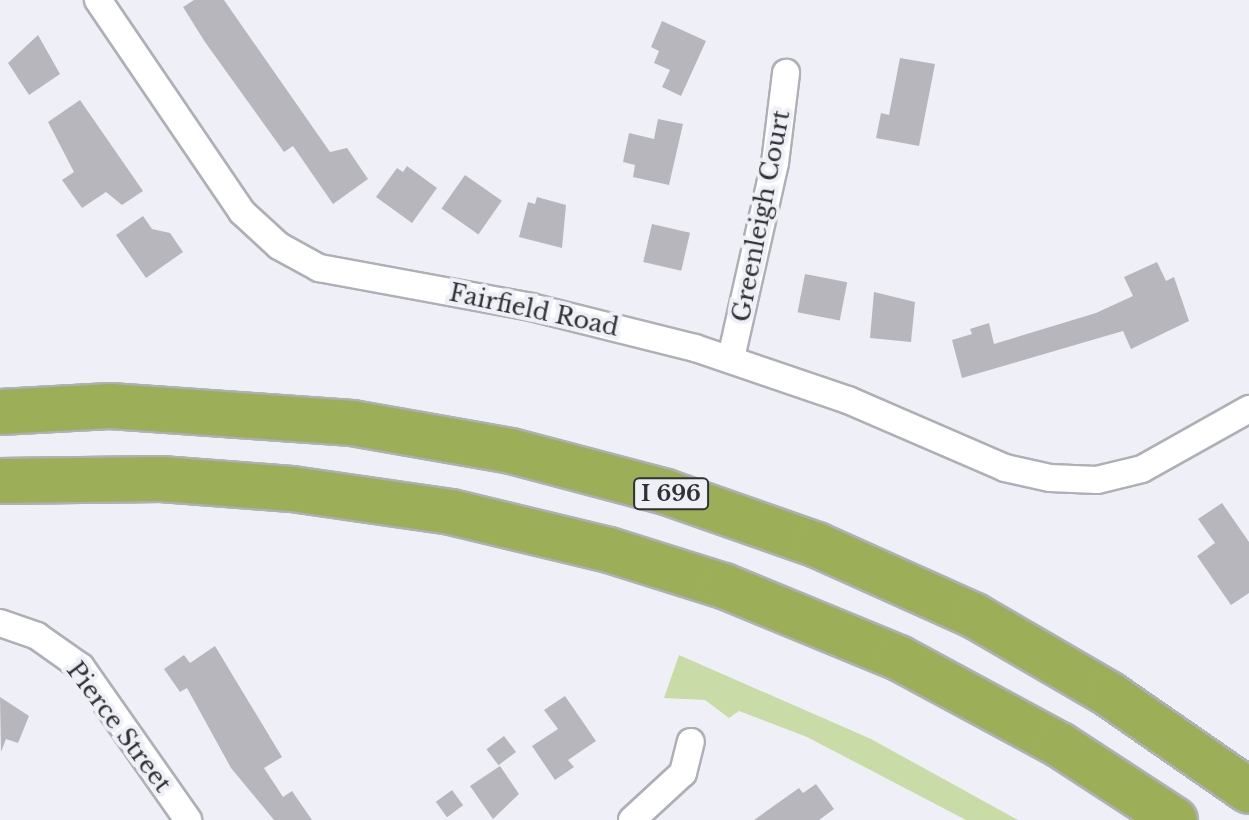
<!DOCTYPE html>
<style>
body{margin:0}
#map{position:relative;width:1249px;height:820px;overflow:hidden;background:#eff0f7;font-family:"Libre Baskerville",serif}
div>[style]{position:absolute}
.green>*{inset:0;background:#c9dba7}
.building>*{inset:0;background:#b7b6bc;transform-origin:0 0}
.roads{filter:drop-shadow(2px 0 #afb0b6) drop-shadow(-2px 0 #afb0b6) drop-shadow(0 2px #afb0b6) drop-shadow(0 -2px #afb0b6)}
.minor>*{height:26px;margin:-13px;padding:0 13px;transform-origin:13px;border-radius:13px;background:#fff}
.motorway>*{height:44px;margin:-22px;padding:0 22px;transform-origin:22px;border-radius:22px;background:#9caf58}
span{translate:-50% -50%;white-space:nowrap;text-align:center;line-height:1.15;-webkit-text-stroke:8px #eff0f7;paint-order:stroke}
.shield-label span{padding:2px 6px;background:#eff0f7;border:2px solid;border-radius:6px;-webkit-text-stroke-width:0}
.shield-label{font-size:22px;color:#303133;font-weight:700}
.street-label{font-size:24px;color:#303133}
</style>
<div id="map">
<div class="green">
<i style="clip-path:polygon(679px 655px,871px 739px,1018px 820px,966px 820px,807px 737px,739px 711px,729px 718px,705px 700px,664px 698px)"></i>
</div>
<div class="building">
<i style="clip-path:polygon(194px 0,224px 0,330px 152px,347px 148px,368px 179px,333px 204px,293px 146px,284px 152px,205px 42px,183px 7px)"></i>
<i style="clip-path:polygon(662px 21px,706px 41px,681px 96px,662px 87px,670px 70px,654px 63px,659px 51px,651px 47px)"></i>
<i style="clip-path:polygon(38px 35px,60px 74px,29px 95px,8px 63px)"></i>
<i style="clip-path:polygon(900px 58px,935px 64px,919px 146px,876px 138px,881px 113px,889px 115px)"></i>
<i style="clip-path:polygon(80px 100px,143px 191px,122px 205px,106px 192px,82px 208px,62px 180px,74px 172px,48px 122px)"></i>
<i style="clip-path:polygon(658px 119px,683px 124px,669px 185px,633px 177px,635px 165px,623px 162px,629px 133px,654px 139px)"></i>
<i style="clip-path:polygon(407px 166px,437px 188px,412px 223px,376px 197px,397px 168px,403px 172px)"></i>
<i style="left:465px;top:175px;width:45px;height:41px;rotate:35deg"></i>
<i style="clip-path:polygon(537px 197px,566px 205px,562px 248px,519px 237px,528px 202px,535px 204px)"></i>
<i style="clip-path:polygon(143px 216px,152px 229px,170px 233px,183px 252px,146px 278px,116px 235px)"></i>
<i style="left:652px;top:224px;width:39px;height:39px;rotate:13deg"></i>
<i style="clip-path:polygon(1157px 262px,1166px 281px,1174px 277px,1189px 321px,1131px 349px,1123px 331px,962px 378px,952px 340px,972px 334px,970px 329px,989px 323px,994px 344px,1096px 313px,1133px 296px,1124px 277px)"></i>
<i style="left:805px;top:274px;width:43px;height:39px;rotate:11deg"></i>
<i style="clip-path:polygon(874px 292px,915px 302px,911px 342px,870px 338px)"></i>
<i style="clip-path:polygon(1222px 503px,1249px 542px,1249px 593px,1231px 605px,1197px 556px,1215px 543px,1198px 519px)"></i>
<i style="clip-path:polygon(215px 646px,282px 757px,264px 768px,283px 797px,292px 791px,312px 820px,274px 820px,231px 768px,187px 688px,180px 692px,164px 669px,184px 655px,190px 663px)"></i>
<i style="clip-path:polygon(565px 696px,596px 741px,568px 760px,574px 767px,555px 780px,532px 746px,558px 729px,544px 710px)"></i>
<i style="clip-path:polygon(0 697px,29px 716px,18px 743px,6px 739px,1px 752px)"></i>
<i style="left:504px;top:736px;width:20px;height:22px;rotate:53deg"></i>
<i style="clip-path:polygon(500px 766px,519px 794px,493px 819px,470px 786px)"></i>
<i style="clip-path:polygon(816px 784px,834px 809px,819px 820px,754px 820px,799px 788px,803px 793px)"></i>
<i style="left:452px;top:790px;width:19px;height:20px;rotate:54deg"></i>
</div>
<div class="roads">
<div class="minor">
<i style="left:98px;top:0;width:256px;rotate:55.8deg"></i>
<i style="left:242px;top:212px;width:50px;rotate:42.6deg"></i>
<i style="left:279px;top:246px;width:46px;rotate:28.8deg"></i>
<i style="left:319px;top:268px;width:216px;rotate:10.4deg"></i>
<i style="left:531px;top:307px;width:169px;rotate:14deg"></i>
<i style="left:695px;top:348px;width:162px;rotate:18.8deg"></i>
<i style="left:848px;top:400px;width:171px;rotate:23.4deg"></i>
<i style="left:1005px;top:468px;width:46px;rotate:12.5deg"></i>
<i style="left:1050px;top:478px;width:47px;rotate:2.4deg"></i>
<i style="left:1097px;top:480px;width:46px;rotate:-13.7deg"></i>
<i style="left:1142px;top:469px;width:123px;rotate:-29.3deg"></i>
<i style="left:731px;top:358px;width:200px;rotate:-77.3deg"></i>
<i style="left:775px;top:163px;width:91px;rotate:-83deg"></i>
<i style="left:0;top:623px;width:39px;rotate:19deg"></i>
<i style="left:37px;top:636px;width:54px;rotate:35.2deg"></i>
<i style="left:81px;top:667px;width:187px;rotate:55deg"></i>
<i style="left:632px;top:820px;width:69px;rotate:-42.7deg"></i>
<i style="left:683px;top:773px;width:32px;rotate:-76deg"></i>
</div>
<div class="motorway">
<i style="left:0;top:412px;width:110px;rotate:-3.1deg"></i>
<i style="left:110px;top:406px;width:243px;rotate:4deg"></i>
<i style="left:352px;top:423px;width:161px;rotate:10deg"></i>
<i style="left:511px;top:451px;width:160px;rotate:14.8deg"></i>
<i style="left:666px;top:492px;width:160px;rotate:19.3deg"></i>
<i style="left:817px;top:545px;width:173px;rotate:24.2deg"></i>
<i style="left:975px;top:616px;width:155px;rotate:30.2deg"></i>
<i style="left:1109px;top:694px;width:170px;rotate:34.7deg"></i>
<i style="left:0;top:481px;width:161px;rotate:-0.7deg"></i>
<i style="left:161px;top:479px;width:131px;rotate:4.4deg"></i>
<i style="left:292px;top:489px;width:161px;rotate:8.2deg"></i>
<i style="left:451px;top:512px;width:163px;rotate:13.5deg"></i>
<i style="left:609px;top:550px;width:121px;rotate:17.4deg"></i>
<i style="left:724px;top:586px;width:189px;rotate:22.4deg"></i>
<i style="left:899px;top:658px;width:183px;rotate:28.4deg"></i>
<i style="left:1060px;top:745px;width:137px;rotate:33.1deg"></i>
</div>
</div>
<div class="shield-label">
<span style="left:671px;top:494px">I 696</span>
</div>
<div class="street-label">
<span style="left:761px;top:216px;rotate:-79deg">Greenleigh Court</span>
<span style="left:534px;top:310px;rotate:12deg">Fairfield Road</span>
<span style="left:119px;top:727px;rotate:53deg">Pierce Street</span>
</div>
</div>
